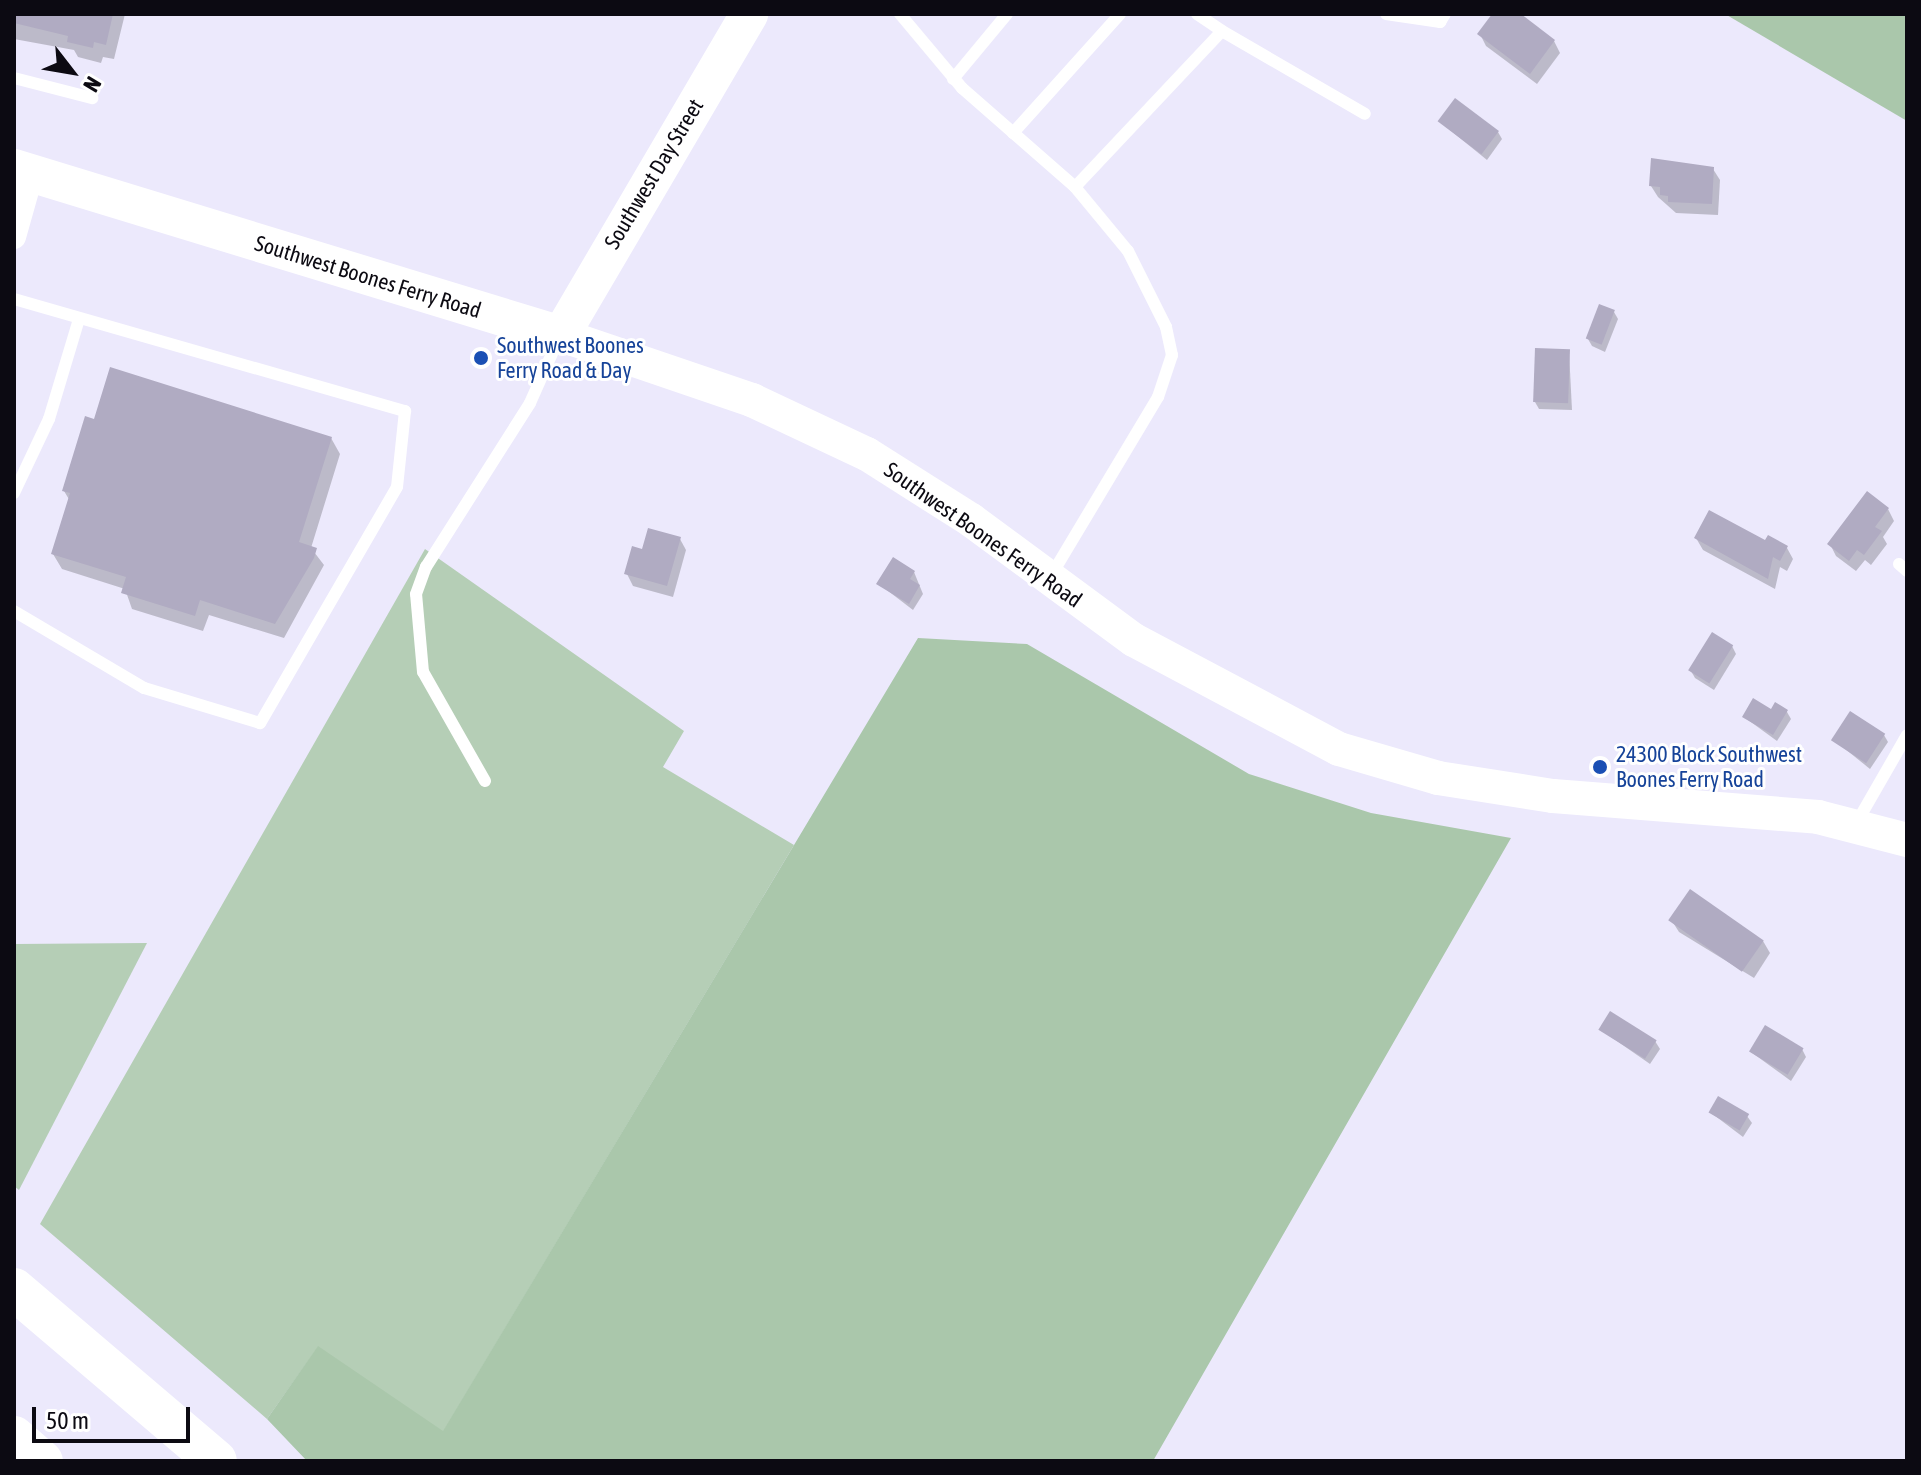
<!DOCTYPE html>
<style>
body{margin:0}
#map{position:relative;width:1921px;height:1475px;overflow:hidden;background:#ece9fc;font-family:"Asap Condensed",sans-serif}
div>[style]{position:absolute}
.green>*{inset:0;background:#b5ceb6}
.forest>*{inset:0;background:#aac7ab}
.shadow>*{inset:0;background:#0003}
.building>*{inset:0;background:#b0abc2;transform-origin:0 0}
.lane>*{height:12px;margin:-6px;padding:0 6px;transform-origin:6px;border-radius:6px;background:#fff}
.street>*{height:24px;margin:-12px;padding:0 12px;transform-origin:12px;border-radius:12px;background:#fff}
.secondary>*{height:34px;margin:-17px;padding:0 17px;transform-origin:17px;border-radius:17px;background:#fff}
.primary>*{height:38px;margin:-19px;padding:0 19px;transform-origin:19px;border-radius:19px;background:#fff}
.highway>*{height:42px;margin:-21px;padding:0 21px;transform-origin:21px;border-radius:21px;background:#fff}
.dots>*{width:22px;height:22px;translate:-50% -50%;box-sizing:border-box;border:4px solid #fff;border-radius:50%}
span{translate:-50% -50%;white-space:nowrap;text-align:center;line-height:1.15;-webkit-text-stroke:6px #fff;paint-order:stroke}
.street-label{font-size:22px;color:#0c0a12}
.transit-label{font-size:22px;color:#164399}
.left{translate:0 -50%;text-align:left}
.frame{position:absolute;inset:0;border:16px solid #0c0a12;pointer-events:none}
.north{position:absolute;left:32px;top:32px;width:80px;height:80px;-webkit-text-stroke:6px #fff;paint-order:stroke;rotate:121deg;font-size:22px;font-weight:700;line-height:32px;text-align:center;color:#0c0a12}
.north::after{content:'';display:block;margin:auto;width:28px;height:36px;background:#0c0a12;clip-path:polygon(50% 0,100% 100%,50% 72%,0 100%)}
.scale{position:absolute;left:32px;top:1407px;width:158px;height:36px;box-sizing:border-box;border:4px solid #0c0a12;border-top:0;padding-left:10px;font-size:24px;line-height:28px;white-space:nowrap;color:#0c0a12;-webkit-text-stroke:6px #fff;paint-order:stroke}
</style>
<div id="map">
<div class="green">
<i style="clip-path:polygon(425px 549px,684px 731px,663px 767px,794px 845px,443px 1432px,318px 1347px,267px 1419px,40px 1224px)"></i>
<i style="clip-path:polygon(147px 943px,19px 1190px,14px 1186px,14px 944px)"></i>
</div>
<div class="forest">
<i style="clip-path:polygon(1725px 14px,1907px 14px,1907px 121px)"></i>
<i style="clip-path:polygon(918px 638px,1027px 644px,1249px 774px,1371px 813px,1511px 838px,1153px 1461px,307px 1461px,267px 1419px,318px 1346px,443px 1431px)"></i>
</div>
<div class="shadow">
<i style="clip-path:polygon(14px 14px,125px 14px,114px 59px,103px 57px,101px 63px,78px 57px,74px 50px,14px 39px)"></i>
<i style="clip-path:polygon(1495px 14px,1518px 14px,1554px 41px,1560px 53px,1537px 84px,1486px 46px,1480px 34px)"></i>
<i style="clip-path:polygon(1440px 122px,1498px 132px,1502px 139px,1487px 160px)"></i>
<i style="clip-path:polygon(1653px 160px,1713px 169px,1720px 180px,1718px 215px,1676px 213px,1658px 197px,1651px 186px)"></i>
<i style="clip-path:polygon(1614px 312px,1618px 319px,1605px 352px,1592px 346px,1588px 339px)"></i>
<i style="clip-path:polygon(1569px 351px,1572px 410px,1539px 409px,1535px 402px)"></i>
<i style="clip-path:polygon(331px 438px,340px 454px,311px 548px,324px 565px,284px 638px,209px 615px,203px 631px,132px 609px,125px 589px,62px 569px,53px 554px,70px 501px,64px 491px)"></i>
<i style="clip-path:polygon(1888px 509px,1894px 521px,1883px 537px,1887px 544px,1871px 565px,1865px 560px,1856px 571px,1836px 556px,1830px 544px)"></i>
<i style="clip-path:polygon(1696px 538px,1766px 543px,1787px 548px,1793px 559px,1787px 571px,1780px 567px,1775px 589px,1703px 550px)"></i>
<i style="clip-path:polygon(680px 539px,686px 550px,673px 597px,633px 586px,627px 574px,644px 551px)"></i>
<i style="clip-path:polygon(914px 572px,923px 594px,913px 610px,879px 584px)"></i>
<i style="clip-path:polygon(1732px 646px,1736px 654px,1714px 690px,1695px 678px,1691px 671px)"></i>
<i style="clip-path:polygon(1772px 712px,1787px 712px,1791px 719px,1777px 741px,1744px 717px)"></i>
<i style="clip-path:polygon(1884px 735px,1888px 742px,1870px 769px,1834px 740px)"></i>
<i style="clip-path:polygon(1690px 892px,1763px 941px,1770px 953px,1754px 978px,1679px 932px,1672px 921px)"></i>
<i style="clip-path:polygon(1601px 1030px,1655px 1041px,1660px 1049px,1650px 1064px)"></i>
<i style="clip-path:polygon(1802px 1049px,1806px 1057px,1791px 1081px,1751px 1052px)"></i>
<i style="clip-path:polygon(1710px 1112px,1747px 1116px,1752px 1123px,1743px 1137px)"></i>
</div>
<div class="building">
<i style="clip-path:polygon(14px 14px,113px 14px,106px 45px,94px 42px,93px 48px,67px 42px,68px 36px,14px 23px)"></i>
<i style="clip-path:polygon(1492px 14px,1521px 14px,1555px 40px,1530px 74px,1477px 34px)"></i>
<i style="left:1455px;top:98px;width:55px;height:29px;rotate:37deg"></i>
<i style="clip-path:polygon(1651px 158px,1714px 167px,1712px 204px,1668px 202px,1668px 196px,1660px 195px,1660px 187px,1649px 186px)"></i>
<i style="left:1599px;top:304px;width:17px;height:37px;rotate:21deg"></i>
<i style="left:1535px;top:348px;width:35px;height:54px;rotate:2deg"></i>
<i style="clip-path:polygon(110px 367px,332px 437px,299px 542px,317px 548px,314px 558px,275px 624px,200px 600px,195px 616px,121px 593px,126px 577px,51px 554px,70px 493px,62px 491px,85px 416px,94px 419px)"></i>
<i style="clip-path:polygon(1867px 491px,1889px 508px,1875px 527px,1882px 531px,1864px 555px,1857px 550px,1849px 561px,1827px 544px)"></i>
<i style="clip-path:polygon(1709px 510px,1765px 540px,1768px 535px,1788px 546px,1780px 561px,1773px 557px,1768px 579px,1694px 538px)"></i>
<i style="clip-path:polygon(648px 528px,681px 537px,667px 586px,624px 574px,632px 546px,642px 549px)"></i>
<i style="clip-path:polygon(893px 557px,915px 571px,910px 579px,920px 585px,909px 604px,876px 584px)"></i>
<i style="left:1712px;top:632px;width:25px;height:45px;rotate:32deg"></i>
<i style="clip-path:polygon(1753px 698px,1771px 709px,1775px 702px,1788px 710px,1773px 735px,1742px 717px)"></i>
<i style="left:1850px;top:711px;width:42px;height:35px;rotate:33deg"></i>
<i style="left:1690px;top:889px;width:90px;height:38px;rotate:35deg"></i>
<i style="left:1610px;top:1011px;width:55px;height:22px;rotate:32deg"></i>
<i style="left:1765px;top:1025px;width:45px;height:31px;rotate:31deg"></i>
<i style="left:1718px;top:1096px;width:36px;height:19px;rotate:30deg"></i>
</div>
<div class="lane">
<i style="left:900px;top:14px;width:97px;rotate:50deg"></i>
<i style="left:962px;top:88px;width:150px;rotate:41.2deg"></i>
<i style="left:1075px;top:187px;width:83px;rotate:50.4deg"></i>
<i style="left:1128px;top:251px;width:85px;rotate:63.4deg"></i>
<i style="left:1166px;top:327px;width:29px;rotate:78deg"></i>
<i style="left:1172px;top:355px;width:44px;rotate:108.4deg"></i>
<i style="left:1158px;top:397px;width:206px;rotate:120.9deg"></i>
<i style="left:1197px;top:14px;width:30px;rotate:34deg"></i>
<i style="left:1386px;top:14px;width:55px;rotate:8.4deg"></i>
<i style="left:1440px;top:22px;width:9px;rotate:-58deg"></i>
<i style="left:14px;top:78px;width:81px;rotate:14.4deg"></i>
<i style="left:953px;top:79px;width:85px;rotate:-50.3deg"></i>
<i style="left:1013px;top:133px;width:160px;rotate:-48deg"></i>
<i style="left:1075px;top:187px;width:214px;rotate:-46.7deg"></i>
<i style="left:1222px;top:31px;width:165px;rotate:30.1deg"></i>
<i style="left:14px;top:299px;width:407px;rotate:16deg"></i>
<i style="left:405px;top:411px;width:76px;rotate:96deg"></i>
<i style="left:397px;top:487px;width:273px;rotate:120.1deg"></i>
<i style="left:260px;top:723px;width:121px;rotate:-163.2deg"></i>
<i style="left:144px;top:688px;width:151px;rotate:-149.4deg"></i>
<i style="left:14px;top:493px;width:82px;rotate:-64.7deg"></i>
<i style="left:49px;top:419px;width:104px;rotate:-73.3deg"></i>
<i style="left:1899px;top:564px;width:11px;rotate:41deg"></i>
<i style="left:485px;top:781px;width:125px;rotate:-119.6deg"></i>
<i style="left:423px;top:672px;width:78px;rotate:-95.1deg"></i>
<i style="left:416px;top:594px;width:29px;rotate:-70deg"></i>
<i style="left:426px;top:567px;width:194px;rotate:-57.6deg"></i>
<i style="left:530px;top:403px;width:71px;rotate:-66deg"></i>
<i style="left:1857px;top:822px;width:100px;rotate:-60.1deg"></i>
</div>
<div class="street">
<i style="left:14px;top:237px;width:66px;rotate:-74.3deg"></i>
</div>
<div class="secondary">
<i style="left:561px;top:335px;width:202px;rotate:18.8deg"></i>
<i style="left:752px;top:400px;width:127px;rotate:25.2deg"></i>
<i style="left:867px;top:454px;width:123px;rotate:32.4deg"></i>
<i style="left:971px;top:520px;width:202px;rotate:36.4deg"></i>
<i style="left:1134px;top:640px;width:232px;rotate:28deg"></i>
<i style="left:1339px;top:749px;width:103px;rotate:16.3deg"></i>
<i style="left:1438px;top:778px;width:116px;rotate:8.9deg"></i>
<i style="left:1553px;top:796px;width:266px;rotate:4.5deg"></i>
<i style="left:1818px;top:817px;width:92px;rotate:14.5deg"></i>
</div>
<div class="primary">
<i style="left:14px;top:168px;width:572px;rotate:16.98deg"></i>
<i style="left:561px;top:335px;width:372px;rotate:-59.6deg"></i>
</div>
<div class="highway">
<i style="left:14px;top:1289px;width:265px;rotate:40.4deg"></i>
<i style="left:14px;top:1437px;width:37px;rotate:41deg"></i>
</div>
<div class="dots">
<i style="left:481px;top:358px;background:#1a4fb4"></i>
<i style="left:1600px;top:767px;background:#1a4fb4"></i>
</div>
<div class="street-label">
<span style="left:654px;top:174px;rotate:-59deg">Southwest Day Street</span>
<span style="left:368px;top:277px;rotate:17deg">Southwest Boones Ferry Road</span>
<span style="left:983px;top:535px;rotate:35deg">Southwest Boones Ferry Road</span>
</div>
<div class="transit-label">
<span class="left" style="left:497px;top:358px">Southwest Boones<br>Ferry Road &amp; Day</span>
<span class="left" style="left:1616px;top:767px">24300 Block Southwest<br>Boones Ferry Road</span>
</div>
<div class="frame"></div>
<div class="north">N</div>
<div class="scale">50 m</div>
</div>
